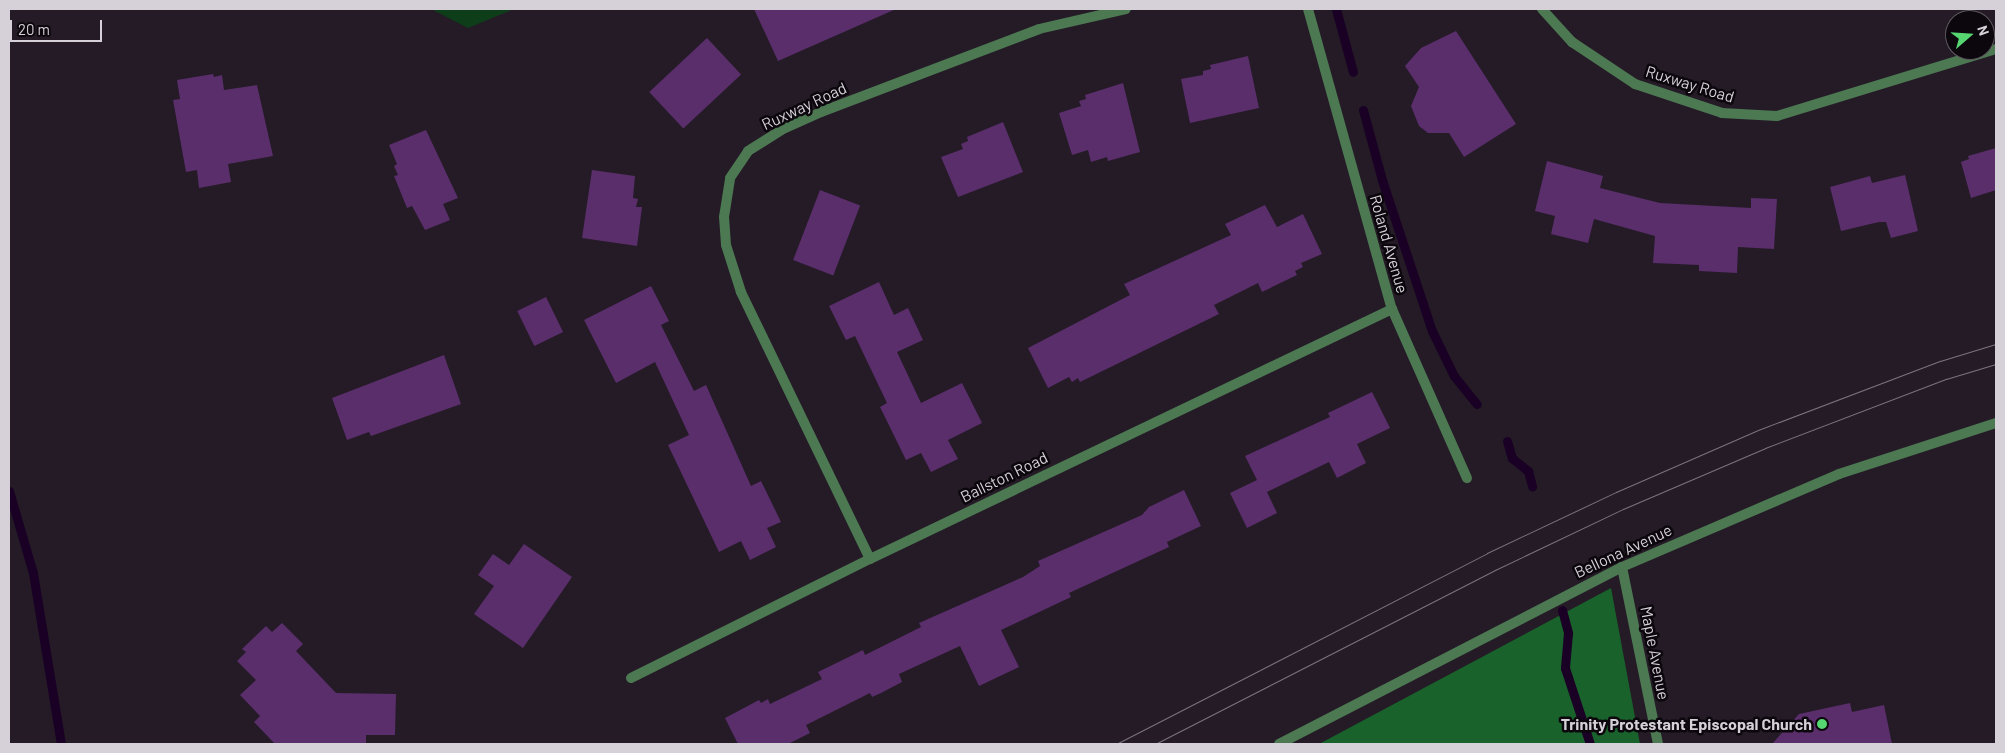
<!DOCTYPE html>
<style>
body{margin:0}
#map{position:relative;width:2005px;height:753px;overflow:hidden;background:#241b27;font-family:Barlow,sans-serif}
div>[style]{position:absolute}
.green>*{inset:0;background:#0e3d19}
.forest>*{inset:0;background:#19622b}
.stream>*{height:9px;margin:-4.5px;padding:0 4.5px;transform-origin:4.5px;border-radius:4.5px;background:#190024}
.building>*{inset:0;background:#5a2d6b;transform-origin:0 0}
.minor>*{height:10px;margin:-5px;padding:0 5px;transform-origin:5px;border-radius:5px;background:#4c7852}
.tertiary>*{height:10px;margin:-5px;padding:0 5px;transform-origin:5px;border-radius:5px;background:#4c7852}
.tram>*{height:1px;margin:-0.5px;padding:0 0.5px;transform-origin:0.5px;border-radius:0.5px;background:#7b737d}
.dots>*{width:14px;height:14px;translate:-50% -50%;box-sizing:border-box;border:2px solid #0b070c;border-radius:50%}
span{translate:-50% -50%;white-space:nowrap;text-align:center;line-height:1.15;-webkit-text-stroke:5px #0b070c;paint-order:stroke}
.street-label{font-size:16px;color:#d6d0d8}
.poi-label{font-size:16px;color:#d6d0d8;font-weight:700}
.right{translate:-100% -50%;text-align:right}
.frame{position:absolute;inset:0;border:10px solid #d6d0d8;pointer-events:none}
.north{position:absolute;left:1945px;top:10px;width:50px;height:50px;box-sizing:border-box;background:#0b070c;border:1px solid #5c575e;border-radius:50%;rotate:71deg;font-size:14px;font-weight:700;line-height:20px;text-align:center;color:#d6d0d8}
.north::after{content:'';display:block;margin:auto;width:18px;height:22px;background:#56d671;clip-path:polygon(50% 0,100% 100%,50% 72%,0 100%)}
.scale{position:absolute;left:10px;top:20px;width:92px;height:22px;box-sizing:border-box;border:2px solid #d6d0d8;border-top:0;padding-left:6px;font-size:15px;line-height:18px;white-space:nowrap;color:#d6d0d8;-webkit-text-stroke:4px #0b070c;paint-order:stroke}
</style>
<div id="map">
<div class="green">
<i style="clip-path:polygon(431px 9px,514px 9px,468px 28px)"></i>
</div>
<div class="forest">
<i style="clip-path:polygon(1611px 588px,1640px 744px,1319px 744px)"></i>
</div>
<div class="stream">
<i style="left:1336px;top:9px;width:65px;rotate:74.9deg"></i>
<i style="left:1363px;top:110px;width:73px;rotate:74.8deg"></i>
<i style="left:1382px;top:180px;width:159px;rotate:71.7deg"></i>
<i style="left:1432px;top:331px;width:50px;rotate:63.9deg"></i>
<i style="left:1454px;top:376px;width:36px;rotate:51deg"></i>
<i style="left:1507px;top:441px;width:18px;rotate:74deg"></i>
<i style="left:1512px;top:458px;width:21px;rotate:39deg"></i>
<i style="left:1528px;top:471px;width:16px;rotate:75deg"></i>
<i style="left:9px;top:491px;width:85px;rotate:73.7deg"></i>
<i style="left:33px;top:573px;width:173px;rotate:80.7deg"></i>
<i style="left:1562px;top:610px;width:24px;rotate:75deg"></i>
<i style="left:1568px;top:633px;width:35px;rotate:95deg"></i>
<i style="left:1565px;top:668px;width:80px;rotate:71.8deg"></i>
</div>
<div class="building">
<i style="clip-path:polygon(754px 9px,896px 9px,778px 61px)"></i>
<i style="clip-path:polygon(1456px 31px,1516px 124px,1464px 157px,1449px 133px,1428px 133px,1419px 126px,1411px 106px,1419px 87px,1405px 66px,1421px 48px)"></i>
<i style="left:707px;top:38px;width:50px;height:79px;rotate:47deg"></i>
<i style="clip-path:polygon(1248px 56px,1259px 108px,1190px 123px,1181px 79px,1203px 75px,1203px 71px,1211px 69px,1210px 65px)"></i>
<i style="clip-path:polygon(213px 74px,214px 77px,222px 75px,224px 90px,257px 85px,273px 156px,228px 164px,231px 182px,199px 188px,197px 170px,186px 172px,173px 100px,180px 99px,177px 80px)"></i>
<i style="clip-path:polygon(1123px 83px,1140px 152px,1108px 161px,1107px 157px,1091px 162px,1088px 150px,1072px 155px,1059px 113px,1081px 106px,1079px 101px,1086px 99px,1085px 95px)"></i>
<i style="clip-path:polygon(1003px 122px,1023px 172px,958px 197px,941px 157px,963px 149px,961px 144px,968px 141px,967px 137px)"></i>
<i style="clip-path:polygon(426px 130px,458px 198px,443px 204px,450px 220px,425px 230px,412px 206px,407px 208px,394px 176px,398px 175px,394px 166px,397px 164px,389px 145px)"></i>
<i style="clip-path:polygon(1996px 148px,1996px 190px,1971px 198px,1961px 162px,1969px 159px,1968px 156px)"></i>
<i style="clip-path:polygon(1547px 161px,1603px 176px,1600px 188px,1660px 203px,1751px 208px,1751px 198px,1777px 199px,1774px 249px,1738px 247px,1737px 273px,1699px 271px,1699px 265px,1653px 263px,1655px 236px,1594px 219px,1588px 243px,1551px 234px,1555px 216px,1535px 211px)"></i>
<i style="clip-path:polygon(592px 170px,635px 176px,633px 198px,638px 199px,636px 207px,642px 207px,637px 246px,582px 238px)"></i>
<i style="clip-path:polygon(1905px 175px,1918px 231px,1891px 238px,1886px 222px,1879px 222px,1841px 231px,1830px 187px,1870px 176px,1872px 183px)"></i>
<i style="left:820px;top:190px;width:43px;height:75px;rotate:21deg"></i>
<i style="clip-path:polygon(1265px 205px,1277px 227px,1303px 214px,1322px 254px,1301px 263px,1303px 267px,1295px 271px,1297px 275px,1262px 292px,1258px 283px,1214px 305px,1219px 314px,1080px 382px,1078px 378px,1072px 382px,1069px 377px,1048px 388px,1028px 348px,1130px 295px,1124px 284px,1231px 235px,1225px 224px)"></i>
<i style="clip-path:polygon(879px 282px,894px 315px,908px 308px,923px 340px,897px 352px,921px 403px,962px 383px,982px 423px,948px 440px,958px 459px,931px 472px,921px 453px,906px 460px,880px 407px,887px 403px,855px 336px,846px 340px,829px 306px)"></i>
<i style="clip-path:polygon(651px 286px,669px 321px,661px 325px,694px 391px,706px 385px,751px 486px,761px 481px,781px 522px,767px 528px,776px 547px,750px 560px,741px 541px,719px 552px,668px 445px,689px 435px,655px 362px,616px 383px,584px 320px)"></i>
<i style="left:546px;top:297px;width:39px;height:32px;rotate:64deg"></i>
<i style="clip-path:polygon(444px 355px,461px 404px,371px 436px,369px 432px,347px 440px,332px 398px)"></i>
<i style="clip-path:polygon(1372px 392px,1390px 428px,1357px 444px,1366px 463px,1337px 478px,1329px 462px,1267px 492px,1277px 513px,1247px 528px,1230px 493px,1257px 480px,1245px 456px,1330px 417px,1328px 413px)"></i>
<i style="clip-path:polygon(1184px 490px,1201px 526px,1167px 542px,1169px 547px,1069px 593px,1071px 597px,1001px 630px,1019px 667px,979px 686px,960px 646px,899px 674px,902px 682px,881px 693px,872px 697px,870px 693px,806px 725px,810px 733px,788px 744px,738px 744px,725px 718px,759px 700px,761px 703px,768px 699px,770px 704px,822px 679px,818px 672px,863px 650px,865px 655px,921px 627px,919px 623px,1023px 577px,1040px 566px,1038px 561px,1142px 515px,1149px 507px)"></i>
<i style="clip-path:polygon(524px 544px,572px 577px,523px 648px,474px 614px,494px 586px,478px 575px,493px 554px,509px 565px)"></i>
<i style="clip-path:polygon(282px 623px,303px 644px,296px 651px,336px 693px,396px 694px,395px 735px,366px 735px,366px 744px,275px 744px,254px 722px,260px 716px,240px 695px,256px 680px,237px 661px,246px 652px,242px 649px,266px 626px,272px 632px)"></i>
<i style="clip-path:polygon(1850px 703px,1852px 712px,1884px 705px,1892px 744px,1772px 744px,1799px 714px)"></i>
</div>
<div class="minor">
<i style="left:1308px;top:9px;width:312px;rotate:74.4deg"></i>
<i style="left:1392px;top:309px;width:185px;rotate:66.1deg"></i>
<i style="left:1542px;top:9px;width:45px;rotate:47.7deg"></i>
<i style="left:1572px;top:42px;width:76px;rotate:33.7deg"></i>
<i style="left:1635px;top:84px;width:92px;rotate:18.4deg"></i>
<i style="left:1722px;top:113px;width:55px;rotate:3.1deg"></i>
<i style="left:1777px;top:116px;width:229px;rotate:-17deg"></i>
<i style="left:870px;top:559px;width:297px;rotate:-115.8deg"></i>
<i style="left:741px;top:292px;width:49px;rotate:-107.7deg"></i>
<i style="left:726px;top:245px;width:28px;rotate:-94deg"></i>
<i style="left:724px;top:217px;width:39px;rotate:-81deg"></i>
<i style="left:730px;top:178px;width:32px;rotate:-56deg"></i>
<i style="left:748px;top:151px;width:39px;rotate:-32deg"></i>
<i style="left:781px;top:130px;width:44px;rotate:-24.2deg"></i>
<i style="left:821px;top:112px;width:233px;rotate:-20.8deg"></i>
<i style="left:1039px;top:29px;width:89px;rotate:-12.9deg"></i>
<i style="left:1622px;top:567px;width:181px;rotate:78.5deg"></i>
<i style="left:631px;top:678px;width:267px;rotate:-26.5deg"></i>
<i style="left:870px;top:559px;width:579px;rotate:-25.59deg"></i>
</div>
<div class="tertiary">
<i style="left:1279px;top:744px;width:386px;rotate:-27.3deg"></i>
<i style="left:1622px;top:567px;width:236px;rotate:-23.2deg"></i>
<i style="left:1839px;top:474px;width:165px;rotate:-18deg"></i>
</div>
<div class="tram">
<i style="left:1116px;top:744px;width:417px;rotate:-27.2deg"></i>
<i style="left:1487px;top:553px;width:143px;rotate:-25.3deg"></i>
<i style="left:1616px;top:492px;width:155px;rotate:-23.6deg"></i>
<i style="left:1758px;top:430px;width:195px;rotate:-20.8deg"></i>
<i style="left:1940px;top:361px;width:59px;rotate:-16.9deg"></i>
<i style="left:1155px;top:744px;width:382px;rotate:-27.1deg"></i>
<i style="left:1495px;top:570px;width:142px;rotate:-25.5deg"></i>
<i style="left:1623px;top:509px;width:155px;rotate:-23.2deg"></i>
<i style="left:1765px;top:448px;width:194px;rotate:-20.9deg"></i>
<i style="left:1946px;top:379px;width:52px;rotate:-16.7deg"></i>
</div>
<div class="dots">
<i style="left:1822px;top:724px;background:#56d671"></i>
</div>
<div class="street-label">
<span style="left:1690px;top:84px;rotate:17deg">Ruxway Road</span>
<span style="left:804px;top:106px;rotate:-25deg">Ruxway Road</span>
<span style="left:1389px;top:244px;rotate:74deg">Roland Avenue</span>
<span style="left:1004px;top:477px;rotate:-26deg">Ballston Road</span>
<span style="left:1623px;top:551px;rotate:-25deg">Bellona Avenue</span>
<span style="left:1655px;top:653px;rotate:79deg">Maple Avenue</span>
</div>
<div class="poi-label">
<span class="right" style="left:1812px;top:724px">Trinity Protestant Episcopal Church</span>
</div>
<div class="frame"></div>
<div class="north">N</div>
<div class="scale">20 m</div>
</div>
